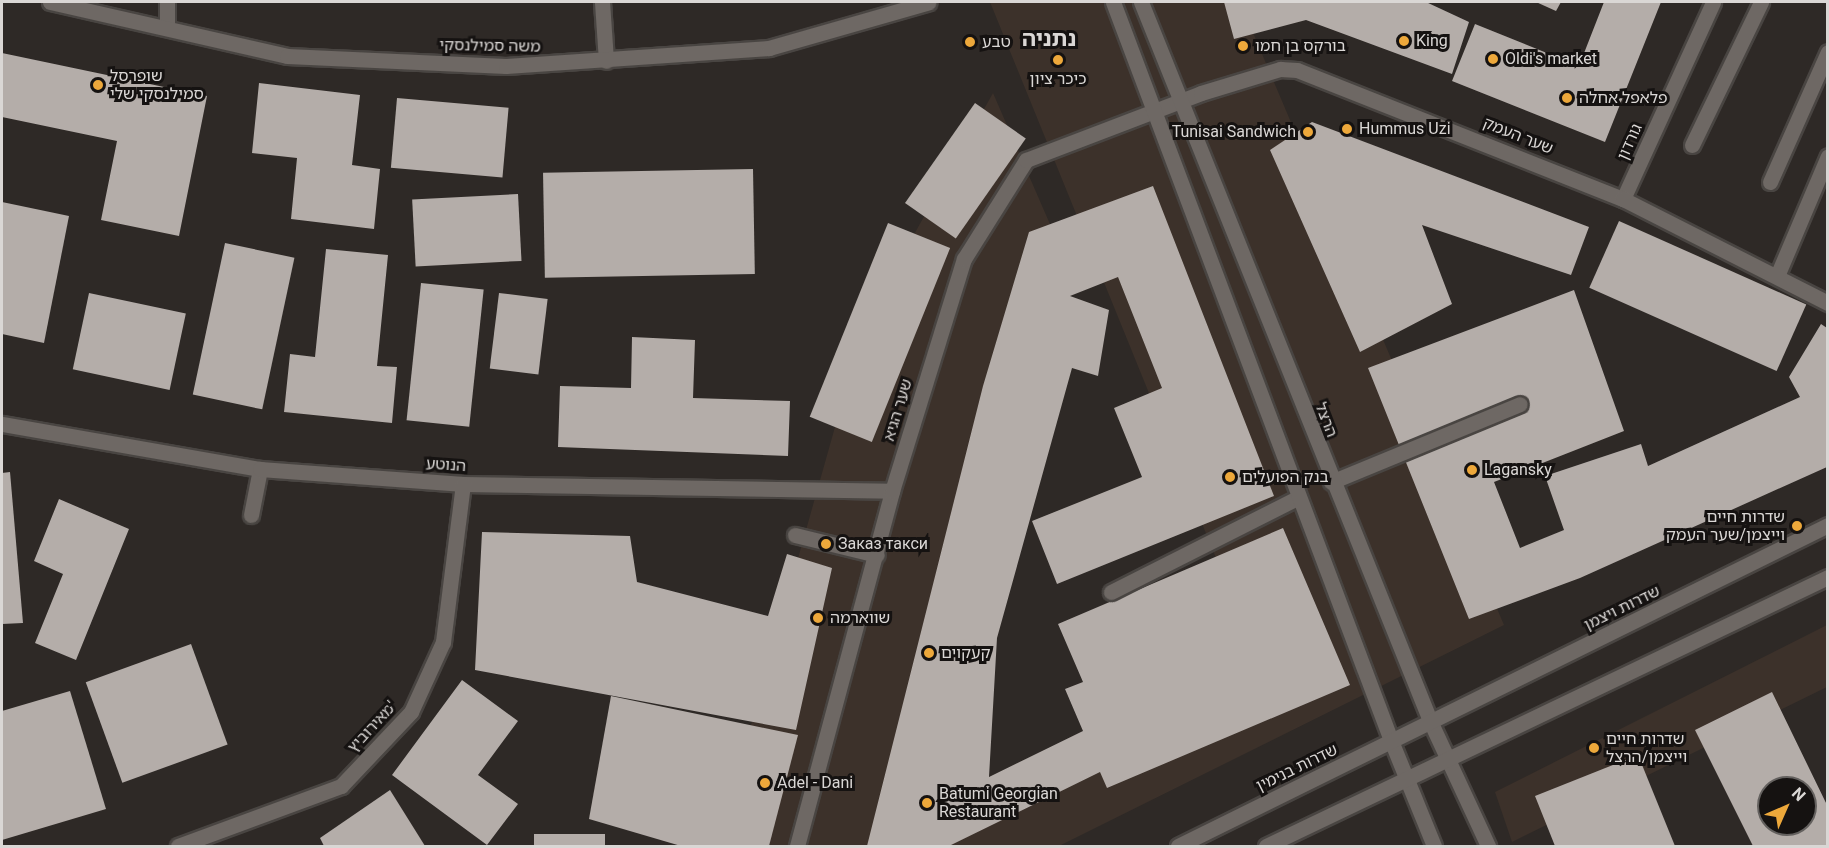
<!DOCTYPE html>
<meta charset="utf-8">
<style>
body{margin:0}
#map{position:relative;width:1829px;height:848px;overflow:hidden;background:#2e2926;font-family:Roboto,"Noto Sans Hebrew",sans-serif}
div>[style]{position:absolute}
.built>*{inset:0;background:#3c312a}
.building>*{inset:0;background:#b4ada9;transform-origin:0 0}
.roads{filter:drop-shadow(2px 0 #494542) drop-shadow(-2px 0 #494542) drop-shadow(0 2px #494542) drop-shadow(0 -2px #494542)}
.service>*{height:15px;margin:-7.5px;padding:0 7.5px;transform-origin:7.5px;border-radius:7.5px;background:#6e6864}
.pedestrian>*{height:15px;margin:-7.5px;padding:0 7.5px;transform-origin:7.5px;border-radius:7.5px;background:#6e6864}
.minor>*{height:15px;margin:-7.5px;padding:0 7.5px;transform-origin:7.5px;border-radius:7.5px;background:#6e6864}
.tertiary>*{height:15px;margin:-7.5px;padding:0 7.5px;transform-origin:7.5px;border-radius:7.5px;background:#6e6864}
.secondary>*{height:15px;margin:-7.5px;padding:0 7.5px;transform-origin:7.5px;border-radius:7.5px;background:#6e6864}
.dots>*{width:16px;height:16px;translate:-50% -50%;box-sizing:border-box;border:3px solid #151211;border-radius:50%}
span{translate:-50% -50%;white-space:nowrap;text-align:center;line-height:1.15;-webkit-text-stroke:6px #151211;paint-order:stroke}
.poi-label{font-size:16px;color:#dad7d5}
.left{translate:0 -50%;text-align:left}
.right{translate:-100% -50%;text-align:right}
.street-label{font-size:16px;color:#dad7d5}
.district-label{font-size:22px;color:#dad7d5;font-weight:700}
.frame{position:absolute;inset:0;border:3px solid #dad7d5;pointer-events:none}
.north{position:absolute;left:1757px;top:776px;width:60px;height:60px;box-sizing:border-box;background:#151211;border:2px solid #64615f;border-radius:50%;rotate:45deg;font-size:16px;font-weight:700;line-height:24px;text-align:center;color:#dad7d5}
.north::after{content:'';display:block;margin:auto;width:21px;height:27px;background:#eda83b;clip-path:polygon(50% 0,100% 100%,50% 72%,0 100%)}
</style>
<div id="map">
<div class="built">
<i style="clip-path:polygon(990px 2px,1240px 2px,1504px 625px,1059px 846px,717px 846px,864px 324px,993px 93px,1053px 231px,897px 835px,1266px 681px)"></i>
<i style="clip-path:polygon(1827px 625px,1827px 687px,1512px 842px,1495px 792px)"></i>
</div>
<div class="building">
<i style="clip-path:polygon(1224px 2px,1426px 2px,1469px 22px,1452px 74px,1306px 20px,1234px 39px)"></i>
<i style="clip-path:polygon(1536px 2px,1561px 2px,1556px 11px)"></i>
<i style="clip-path:polygon(1604px 2px,1661px 2px,1605px 142px,1452px 81px,1475px 24px,1579px 66px)"></i>
<i style="clip-path:polygon(2px 53px,207px 96px,179px 236px,101px 220px,117px 141px,2px 117px)"></i>
<i style="clip-path:polygon(259px 83px,360px 95px,352px 165px,380px 169px,374px 229px,291px 219px,297px 158px,252px 153px)"></i>
<i style="left:397px;top:98px;width:112px;height:70px;rotate:5deg"></i>
<i style="left:975px;top:103px;width:62px;height:122px;rotate:35deg"></i>
<i style="clip-path:polygon(1312px 122px,1589px 227px,1571px 275px,1422px 225px,1452px 304px,1360px 352px,1270px 150px)"></i>
<i style="left:753px;top:169px;width:105px;height:210px;rotate:89deg"></i>
<i style="clip-path:polygon(1153px 186px,1274px 496px,1057px 584px,1032px 521px,1142px 477px,1114px 408px,1162px 388px,1118px 277px,1070px 296px,1109px 310px,1098px 376px,1072px 368px,997px 638px,989px 777px,1083px 731px,1065px 689px,1083px 682px,1058px 624px,1283px 528px,1350px 685px,1107px 788px,1100px 772px,949px 846px,867px 846px,983px 386px,1029px 232px)"></i>
<i style="left:518px;top:194px;width:67px;height:106px;rotate:87deg"></i>
<i style="clip-path:polygon(2px 202px,69px 216px,44px 343px,2px 334px)"></i>
<i style="left:1619px;top:221px;width:205px;height:73px;rotate:24deg"></i>
<i style="left:888px;top:223px;width:67px;height:209px;rotate:22deg"></i>
<i style="left:225px;top:243px;width:71px;height:155px;rotate:12deg"></i>
<i style="clip-path:polygon(326px 249px,388px 255px,377px 366px,397px 367px,392px 423px,284px 412px,290px 354px,315px 357px)"></i>
<i style="left:421px;top:283px;width:63px;height:138px;rotate:6deg"></i>
<i style="clip-path:polygon(1574px 290px,1624px 431px,1494px 482px,1520px 548px,1564px 530px,1545px 476px,1641px 444px,1648px 466px,1800px 397px,1789px 377px,1821px 324px,1827px 328px,1827px 467px,1580px 578px,1469px 619px,1368px 368px)"></i>
<i style="left:89px;top:293px;width:99px;height:78px;rotate:12deg"></i>
<i style="left:499px;top:293px;width:49px;height:76px;rotate:7deg"></i>
<i style="clip-path:polygon(632px 337px,695px 340px,693px 398px,790px 401px,788px 456px,558px 447px,560px 386px,631px 388px)"></i>
<i style="clip-path:polygon(10px 472px,23px 623px,2px 624px,2px 473px)"></i>
<i style="clip-path:polygon(59px 499px,129px 529px,76px 660px,35px 643px,63px 574px,34px 561px)"></i>
<i style="clip-path:polygon(482px 532px,630px 536px,637px 582px,768px 616px,787px 554px,832px 568px,796px 730px,475px 670px)"></i>
<i style="left:191px;top:644px;width:107px;height:112px;rotate:70deg"></i>
<i style="clip-path:polygon(462px 680px,518px 721px,478px 775px,518px 804px,487px 845px,392px 775px)"></i>
<i style="clip-path:polygon(70px 691px,106px 809px,2px 840px,2px 711px)"></i>
<i style="clip-path:polygon(evenodd,1772px 692px,1827px 805px,1827px 846px,1753px 846px,1695px 730px,1772px 692px,1769px 788px,1805px 788px,1805px 824px,1769px 824px,1769px 788px)"></i>
<i style="clip-path:polygon(611px 696px,798px 735px,769px 846px,681px 846px,589px 819px)"></i>
<i style="clip-path:polygon(1638px 755px,1675px 846px,1555px 846px,1535px 796px)"></i>
<i style="clip-path:polygon(390px 790px,425px 846px,324px 846px,320px 838px)"></i>
<i style="left:534px;top:834px;width:71px;height:12px"></i>
</div>
<div class="roads">
<div class="service">
<i style="left:602px;top:2px;width:59px;rotate:86.1deg"></i>
<i style="left:1692px;top:145px;width:159px;rotate:-64.2deg"></i>
<i style="left:1770px;top:182px;width:142px;rotate:-66deg"></i>
<i style="left:251px;top:515px;width:47px;rotate:-78.9deg"></i>
<i style="left:795px;top:535px;width:84px;rotate:13.7deg"></i>
</div>
<div class="pedestrian">
<i style="left:167px;top:2px;width:26px;rotate:90deg"></i>
<i style="left:1331px;top:482px;width:204px;rotate:-22.4deg"></i>
<i style="left:1111px;top:592px;width:208px;rotate:-26.8deg"></i>
</div>
<div class="minor">
<i style="left:1623px;top:199px;width:217px;rotate:-65.4deg"></i>
<i style="left:1777px;top:276px;width:130px;rotate:-67deg"></i>
<i style="left:2px;top:424px;width:262px;rotate:9.9deg"></i>
<i style="left:260px;top:469px;width:204px;rotate:4.2deg"></i>
<i style="left:463px;top:484px;width:429px;rotate:0.9deg"></i>
<i style="left:178px;top:846px;width:174px;rotate:-20.2deg"></i>
<i style="left:341px;top:786px;width:102px;rotate:-46.6deg"></i>
<i style="left:411px;top:712px;width:77px;rotate:-65.4deg"></i>
<i style="left:443px;top:642px;width:159px;rotate:-82.8deg"></i>
<i style="left:797px;top:846px;width:367px;rotate:-75deg"></i>
<i style="left:892px;top:491px;width:243px;rotate:-72.8deg"></i>
<i style="left:964px;top:259px;width:117px;rotate:-57.9deg"></i>
<i style="left:1026px;top:160px;width:187px;rotate:-20.9deg"></i>
<i style="left:1201px;top:93px;width:83px;rotate:-16.9deg"></i>
<i style="left:1280px;top:69px;width:17px;rotate:3deg"></i>
<i style="left:1297px;top:70px;width:351px;rotate:21.6deg"></i>
<i style="left:1623px;top:199px;width:230px;rotate:26.9deg"></i>
</div>
<div class="tertiary">
<i style="left:50px;top:2px;width:243px;rotate:12.8deg"></i>
<i style="left:287px;top:56px;width:219px;rotate:2.6deg"></i>
<i style="left:506px;top:66px;width:264px;rotate:-3.9deg"></i>
<i style="left:769px;top:48px;width:166px;rotate:-16deg"></i>
<i style="left:1113px;top:2px;width:792px;rotate:69.37deg"></i>
<i style="left:1141px;top:2px;width:777px;rotate:68.09deg"></i>
</div>
<div class="secondary">
<i style="left:1431px;top:723px;width:136px;rotate:65.1deg"></i>
<i style="left:1392px;top:743px;width:111px;rotate:67.8deg"></i>
<i style="left:1178px;top:846px;width:725px;rotate:-26.28deg"></i>
<i style="left:1266px;top:846px;width:623px;rotate:-25.58deg"></i>
</div>
</div>
<div class="dots">
<i style="left:1404px;top:41px;background:#eda83b"></i>
<i style="left:970px;top:42px;background:#eda83b"></i>
<i style="left:1243px;top:46px;background:#eda83b"></i>
<i style="left:1493px;top:59px;background:#eda83b"></i>
<i style="left:1058px;top:60px;background:#eda83b"></i>
<i style="left:98px;top:85px;background:#eda83b"></i>
<i style="left:1567px;top:98px;background:#eda83b"></i>
<i style="left:1347px;top:129px;background:#eda83b"></i>
<i style="left:1308px;top:132px;background:#eda83b"></i>
<i style="left:1472px;top:470px;background:#eda83b"></i>
<i style="left:1230px;top:477px;background:#eda83b"></i>
<i style="left:1797px;top:526px;background:#eda83b"></i>
<i style="left:826px;top:544px;background:#eda83b"></i>
<i style="left:818px;top:618px;background:#eda83b"></i>
<i style="left:929px;top:653px;background:#eda83b"></i>
<i style="left:1594px;top:748px;background:#eda83b"></i>
<i style="left:765px;top:783px;background:#eda83b"></i>
<i style="left:927px;top:803px;background:#eda83b"></i>
</div>
<div class="poi-label">
<span class="left" style="left:1416px;top:41px">King</span>
<span class="left" style="left:982px;top:42px">טבע</span>
<span class="left" style="left:1255px;top:46px">בורקס בן חמו</span>
<span class="left" style="left:1505px;top:59px">Oldi's market</span>
<span class="left" style="left:110px;top:85px">שופרסל<br>סמילנסקי שלי</span>
<span style="left:1058px;top:79px">כיכר ציון</span>
<span class="left" style="left:1579px;top:98px">פלאפל אחלה</span>
<span class="left" style="left:1359px;top:129px">Hummus Uzi</span>
<span class="right" style="left:1296px;top:132px">Tunisai Sandwich</span>
<span class="left" style="left:1484px;top:470px">Lagansky</span>
<span class="left" style="left:1242px;top:477px">בנק הפועלים</span>
<span class="right" style="left:1785px;top:526px">שדרות חיים<br>וייצמן/שער העמק</span>
<span class="left" style="left:838px;top:544px">Заказ такси</span>
<span class="left" style="left:830px;top:618px">שווארמה</span>
<span class="left" style="left:941px;top:653px">קעקוים</span>
<span class="left" style="left:1606px;top:748px">שדרות חיים<br>וייצמן/הרצל</span>
<span class="left" style="left:777px;top:783px">Adel - Dani</span>
<span class="left" style="left:939px;top:803px">Batumi Georgian<br>Restaurant</span>
</div>
<div class="street-label">
<span style="left:490px;top:46px;rotate:1deg">משה סמילנסקי</span>
<span style="left:1518px;top:136px;rotate:22deg">שער העמק</span>
<span style="left:1630px;top:142px;rotate:-66deg">גורדון</span>
<span style="left:898px;top:410px;rotate:-73deg">שער הגיא</span>
<span style="left:1326px;top:420px;rotate:69deg">הרצל</span>
<span style="left:446px;top:465px;rotate:4deg">הנוטע</span>
<span style="left:1622px;top:608px;rotate:-26deg">שדרות ויצמן</span>
<span style="left:372px;top:727px;rotate:-47deg">מאירוביץ'</span>
<span style="left:1297px;top:768px;rotate:-26deg">שדרות בנימין</span>
</div>
<div class="district-label">
<span style="left:1049px;top:39px">נתניה</span>
</div>
<div class="frame"></div>
<div class="north">N</div>
</div>
